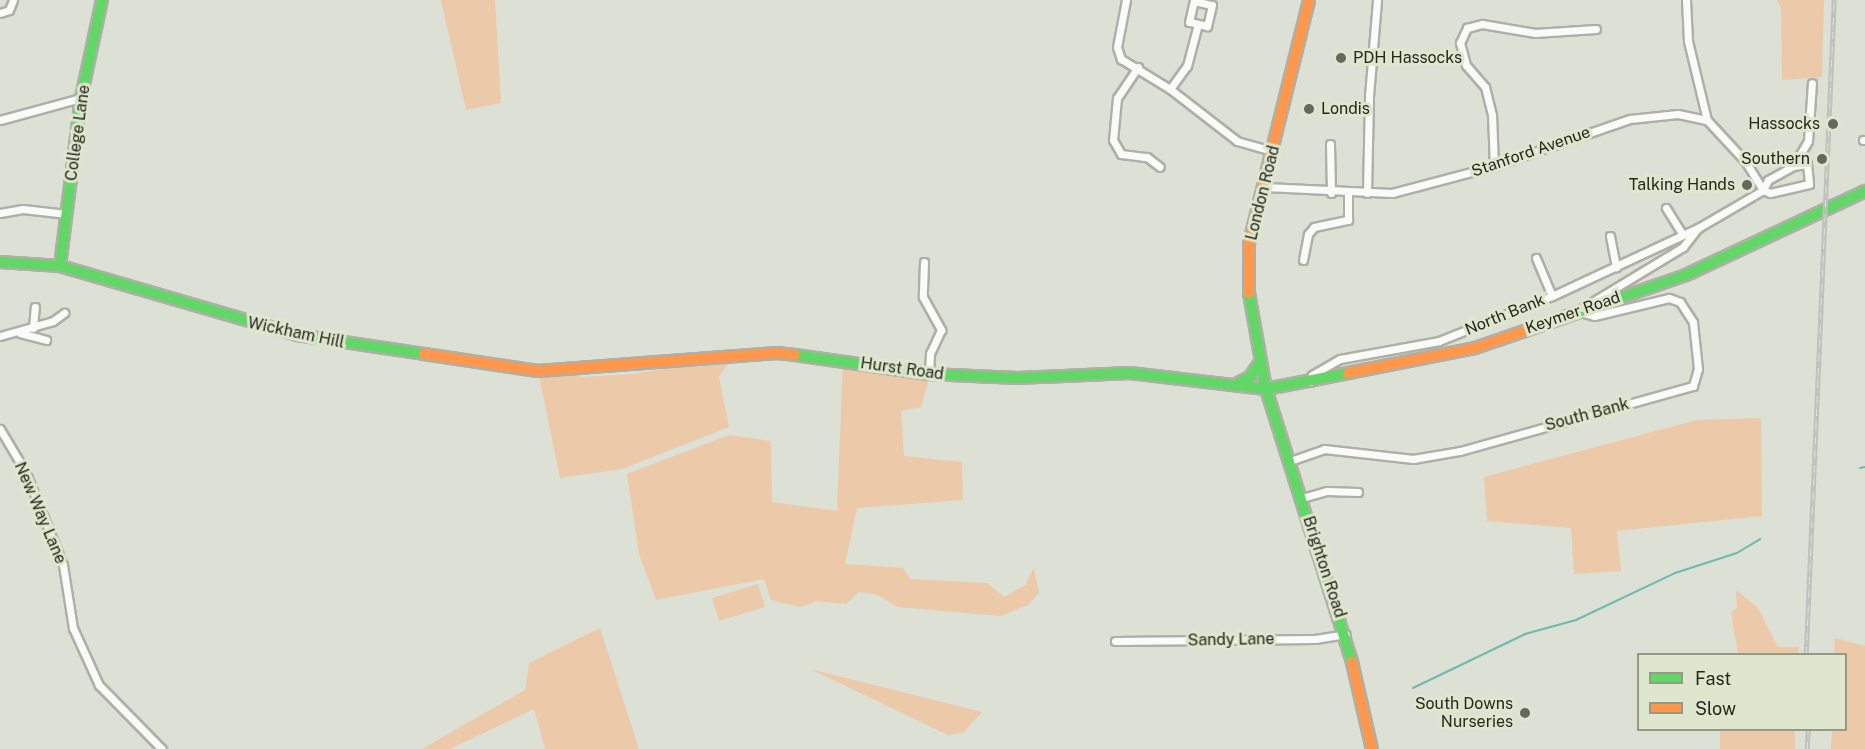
<!DOCTYPE html>
<style>
body{margin:0}
#map{position:relative;width:1865px;height:749px;overflow:hidden;background:#dde0d4;font-family:"Public Sans",sans-serif}
div>[style]{position:absolute}
.green>*{inset:0;background:#ecc9a9;transform-origin:0 0}
.stream>*{height:2px;margin:-1px;padding:0 1px;transform-origin:1px;border-radius:1px;background:#6ebaad}
.roads{filter:drop-shadow(2px 0 #aeb0a6) drop-shadow(-2px 0 #aeb0a6) drop-shadow(0 2px #aeb0a6) drop-shadow(0 -2px #aeb0a6)}
.street>*{height:7px;margin:-3.5px;padding:0 3.5px;transform-origin:3.5px;border-radius:3.5px;background:#fafaf9}
.fast>*{height:10px;margin:-5px;padding:0 5px;transform-origin:5px;border-radius:5px;background:#63d668}
.slow>*{height:10px;margin:-5px;padding:0 5px;transform-origin:5px;border-radius:5px;background:#ff974d}
.rail>*{height:4.5px;margin-top:-2.25px;transform-origin:0;background:repeating-linear-gradient(90deg,#dfe6ce 0 7px,#bfc1bd 0 14px);box-sizing:border-box;border-block:2px solid #bfc1bd}
.dots>*{width:16px;height:16px;translate:-50% -50%;box-sizing:border-box;border:3px solid #dfe6ce;border-radius:50%}
span{translate:-50% -50%;white-space:nowrap;text-align:center;line-height:1.15;-webkit-text-stroke:6px #dfe6ce;paint-order:stroke}
.poi-label{font-size:16px;color:#24271d}
.left{translate:0 -50%;text-align:left}
.right{translate:-100% -50%;text-align:right}
.street-label{font-size:16px;color:#24271d}
.legend{position:absolute;left:1637px;top:653px;width:210px;height:78px;box-sizing:border-box;background:#dfe6ce;border:2px solid #949a87;margin:0;padding:8px 10px;list-style:none;font-size:18px;color:#24271d}
.legend li{display:flex;align-items:center;gap:12px;height:30px}
.legend b{width:30px;border:2px solid #949a87}
</style>
<div id="map">
<div class="green">
<i style="clip-path:polygon(441px 0,495px 0,501px 103px,466px 110px)"></i>
<i style="clip-path:polygon(1777px 0,1824px 0,1822px 77px,1782px 80px,1781px 7px)"></i>
<i style="clip-path:polygon(732px 358px,719px 377px,729px 427px,622px 469px,560px 478px,538px 371px,580px 370px,581px 377px,633px 374px)"></i>
<i style="clip-path:polygon(843px 360px,933px 366px,921px 407px,901px 411px,904px 456px,962px 462px,963px 500px,857px 508px,845px 564px,903px 568px,910px 579px,987px 583px,1004px 597px,1025px 585px,1034px 568px,1039px 593px,1028px 605px,1001px 616px,897px 607px,878px 595px,859px 592px,846px 604px,816px 601px,801px 607px,771px 600px,764px 579px,656px 600px,639px 554px,627px 474px,729px 435px,771px 441px,772px 502px,837px 511px)"></i>
<i style="clip-path:polygon(1761px 418px,1762px 516px,1617px 531px,1621px 571px,1574px 574px,1571px 528px,1487px 521px,1484px 477px,1697px 420px)"></i>
<i style="left:758px;top:584px;width:24px;height:48px;rotate:73deg"></i>
<i style="clip-path:polygon(1736px 590px,1758px 608px,1778px 647px,1799px 647px,1798px 654px,1738px 654px,1731px 612px,1737px 608px)"></i>
<i style="clip-path:polygon(600px 628px,639px 749px,545px 749px,534px 709px,450px 749px,422px 749px,525px 690px,529px 663px)"></i>
<i style="clip-path:polygon(1835px 638px,1865px 646px,1865px 749px,1831px 749px,1832px 730px,1846px 730px,1846px 654px,1834px 654px)"></i>
<i style="clip-path:polygon(810px 669px,982px 712px,964px 732px,948px 735px)"></i>
<i style="left:1720px;top:730px;width:75px;height:19px"></i>
</div>
<div class="stream">
<i style="left:1860px;top:468px;width:5px;rotate:-11deg"></i>
<i style="left:1413px;top:688px;width:124px;rotate:-25.7deg"></i>
<i style="left:1525px;top:634px;width:53px;rotate:-15.4deg"></i>
<i style="left:1576px;top:620px;width:110px;rotate:-25.4deg"></i>
<i style="left:1675px;top:573px;width:65px;rotate:-17.9deg"></i>
<i style="left:1737px;top:553px;width:27px;rotate:-31deg"></i>
</div>
<div class="roads">
<div class="street">
<i style="left:1126px;top:0;width:48px;rotate:100.8deg"></i>
<i style="left:1117px;top:47px;width:13px;rotate:72deg"></i>
<i style="left:1121px;top:59px;width:57px;rotate:31.5deg"></i>
<i style="left:1170px;top:89px;width:85px;rotate:37.8deg"></i>
<i style="left:1237px;top:141px;width:37px;rotate:16deg"></i>
<i style="left:1686px;top:0;width:41px;rotate:87.2deg"></i>
<i style="left:1688px;top:41px;width:81px;rotate:76.5deg"></i>
<i style="left:1194px;top:1px;width:18px;rotate:13deg"></i>
<i style="left:1212px;top:5px;width:22px;rotate:103deg"></i>
<i style="left:1207px;top:26px;width:18px;rotate:-167deg"></i>
<i style="left:1189px;top:22px;width:22px;rotate:-77deg"></i>
<i style="left:0;top:13px;width:9px;rotate:-18deg"></i>
<i style="left:9px;top:10px;width:11px;rotate:-68deg"></i>
<i style="left:1138px;top:67px;width:37px;rotate:124deg"></i>
<i style="left:1117px;top:98px;width:42px;rotate:95.4deg"></i>
<i style="left:1113px;top:140px;width:16px;rotate:60deg"></i>
<i style="left:1121px;top:154px;width:26px;rotate:7deg"></i>
<i style="left:1147px;top:157px;width:16px;rotate:38deg"></i>
<i style="left:1170px;top:89px;width:29px;rotate:-54deg"></i>
<i style="left:1187px;top:66px;width:43px;rotate:-75.3deg"></i>
<i style="left:0;top:120px;width:84px;rotate:-15.2deg"></i>
<i style="left:1863px;top:140px;width:2px"></i>
<i style="left:1330px;top:144px;width:49px;rotate:88.8deg"></i>
<i style="left:1494px;top:166px;width:51px;rotate:-92.2deg"></i>
<i style="left:1492px;top:115px;width:29px;rotate:-104deg"></i>
<i style="left:1485px;top:87px;width:29px;rotate:-131deg"></i>
<i style="left:1466px;top:65px;width:23px;rotate:-105deg"></i>
<i style="left:1460px;top:43px;width:17px;rotate:-65deg"></i>
<i style="left:1467px;top:28px;width:16px;rotate:-15deg"></i>
<i style="left:1482px;top:24px;width:54px;rotate:9.6deg"></i>
<i style="left:1535px;top:33px;width:61px;rotate:-3.8deg"></i>
<i style="left:1793px;top:166px;width:29px;rotate:-59deg"></i>
<i style="left:1808px;top:141px;width:58px;rotate:-86.1deg"></i>
<i style="left:1265px;top:187px;width:127px;rotate:2.7deg"></i>
<i style="left:1392px;top:193px;width:106px;rotate:-14.8deg"></i>
<i style="left:1494px;top:166px;width:144px;rotate:-19.1deg"></i>
<i style="left:1630px;top:119px;width:48px;rotate:-5.9deg"></i>
<i style="left:1678px;top:114px;width:30px;rotate:12deg"></i>
<i style="left:1707px;top:120px;width:56px;rotate:47.2deg"></i>
<i style="left:1745px;top:161px;width:34px;rotate:58deg"></i>
<i style="left:1367px;top:193px;width:97px;rotate:-88.8deg"></i>
<i style="left:1369px;top:96px;width:96px;rotate:-85.2deg"></i>
<i style="left:1666px;top:208px;width:28px;rotate:58deg"></i>
<i style="left:0;top:213px;width:23px;rotate:-10deg"></i>
<i style="left:23px;top:209px;width:44px;rotate:6.5deg"></i>
<i style="left:1610px;top:236px;width:32px;rotate:79deg"></i>
<i style="left:1536px;top:258px;width:41px;rotate:67.2deg"></i>
<i style="left:1303px;top:260px;width:26px;rotate:-79deg"></i>
<i style="left:1308px;top:234px;width:9px;rotate:-49deg"></i>
<i style="left:1314px;top:227px;width:35px;rotate:-12deg"></i>
<i style="left:1348px;top:220px;width:26px;rotate:-90deg"></i>
<i style="left:924px;top:262px;width:35px;rotate:92deg"></i>
<i style="left:923px;top:297px;width:38px;rotate:61deg"></i>
<i style="left:941px;top:330px;width:26px;rotate:115deg"></i>
<i style="left:930px;top:354px;width:20px;rotate:93deg"></i>
<i style="left:1579px;top:310px;width:122px;rotate:-31.2deg"></i>
<i style="left:1683px;top:247px;width:24px;rotate:-52deg"></i>
<i style="left:1698px;top:228px;width:75px;rotate:-30.3deg"></i>
<i style="left:1763px;top:190px;width:11px;rotate:-63deg"></i>
<i style="left:1768px;top:180px;width:29px;rotate:-29deg"></i>
<i style="left:1793px;top:166px;width:14px;rotate:-8deg"></i>
<i style="left:1807px;top:164px;width:20px;rotate:84deg"></i>
<i style="left:1809px;top:184px;width:40px;rotate:167deg"></i>
<i style="left:1770px;top:193px;width:8px;rotate:-157deg"></i>
<i style="left:33px;top:328px;width:21px;rotate:-85deg"></i>
<i style="left:20px;top:333px;width:27px;rotate:15deg"></i>
<i style="left:0;top:336px;width:55px;rotate:-15.8deg"></i>
<i style="left:53px;top:321px;width:14px;rotate:-36deg"></i>
<i style="left:1310px;top:382px;width:7px;rotate:-74deg"></i>
<i style="left:1312px;top:375px;width:32px;rotate:-30deg"></i>
<i style="left:1340px;top:359px;width:101px;rotate:-10.3deg"></i>
<i style="left:1439px;top:341px;width:122px;rotate:-21.7deg"></i>
<i style="left:1552px;top:296px;width:161px;rotate:-25deg"></i>
<i style="left:0;top:429px;width:49px;rotate:59.2deg"></i>
<i style="left:25px;top:471px;width:101px;rotate:68deg"></i>
<i style="left:63px;top:565px;width:64px;rotate:81deg"></i>
<i style="left:73px;top:628px;width:63px;rotate:65.5deg"></i>
<i style="left:99px;top:685px;width:90px;rotate:45.5deg"></i>
<i style="left:1290px;top:461px;width:36px;rotate:-19deg"></i>
<i style="left:1324px;top:449px;width:90px;rotate:6.4deg"></i>
<i style="left:1413px;top:459px;width:48px;rotate:-9.7deg"></i>
<i style="left:1460px;top:451px;width:242px;rotate:-15.6deg"></i>
<i style="left:1693px;top:386px;width:18px;rotate:-74deg"></i>
<i style="left:1698px;top:369px;width:47px;rotate:-96.1deg"></i>
<i style="left:1693px;top:322px;width:24px;rotate:-123deg"></i>
<i style="left:1680px;top:302px;width:12px;rotate:-160deg"></i>
<i style="left:1669px;top:298px;width:77px;rotate:166.5deg"></i>
<i style="left:1594px;top:316px;width:15px;rotate:-164deg"></i>
<i style="left:1302px;top:498px;width:26px;rotate:-16deg"></i>
<i style="left:1327px;top:491px;width:31px;rotate:2deg"></i>
<i style="left:1115px;top:641px;width:200px;rotate:-0.6deg"></i>
<i style="left:1315px;top:639px;width:31px;rotate:-9deg"></i>
</div>
<div class="fast">
<i style="left:0;top:262px;width:60px;rotate:3.8deg"></i>
<i style="left:60px;top:266px;width:247px;rotate:16.2deg"></i>
<i style="left:297px;top:335px;width:128px;rotate:8.5deg"></i>
<i style="left:60px;top:266px;width:169px;rotate:-82.9deg"></i>
<i style="left:81px;top:98px;width:100px;rotate:-77.9deg"></i>
<i style="left:1249px;top:293px;width:97px;rotate:80deg"></i>
<i style="left:1266px;top:389px;width:286px;rotate:72.5deg"></i>
<i style="left:1562px;top:318px;width:131px;rotate:-19.1deg"></i>
<i style="left:1686px;top:275px;width:198px;rotate:-25.1deg"></i>
<i style="left:795px;top:355px;width:135px;rotate:8.1deg"></i>
<i style="left:929px;top:374px;width:89px;rotate:2.6deg"></i>
<i style="left:1018px;top:378px;width:112px;rotate:-2.6deg"></i>
<i style="left:1130px;top:373px;width:137px;rotate:6.7deg"></i>
<i style="left:1266px;top:389px;width:84px;rotate:-11deg"></i>
<i style="left:1235px;top:385px;width:17px;rotate:-28deg"></i>
<i style="left:1250px;top:377px;width:18px;rotate:-56deg"></i>
</div>
<div class="slow">
<i style="left:1249px;top:293px;width:50px;rotate:-90deg"></i>
<i style="left:1249px;top:243px;width:250px;rotate:-76.1deg"></i>
<i style="left:424px;top:354px;width:115px;rotate:8.5deg"></i>
<i style="left:538px;top:371px;width:240px;rotate:-4.3deg"></i>
<i style="left:777px;top:353px;width:18px;rotate:6deg"></i>
<i style="left:1348px;top:373px;width:129px;rotate:-11.1deg"></i>
<i style="left:1475px;top:348px;width:92px;rotate:-19deg"></i>
<i style="left:1352px;top:662px;width:89px;rotate:77.1deg"></i>
</div>
</div>
<div class="rail">
<i style="left:1806px;top:654px;width:655px;rotate:-87.55deg"></i>
<i style="left:1807px;top:749px;width:19px;rotate:-87deg"></i>
</div>
<div class="dots">
<i style="left:1341px;top:58px;background:#65685d"></i>
<i style="left:1309px;top:109px;background:#65685d"></i>
<i style="left:1833px;top:124px;background:#65685d"></i>
<i style="left:1822px;top:159px;background:#65685d"></i>
<i style="left:1747px;top:185px;background:#65685d"></i>
<i style="left:1525px;top:713px;background:#65685d"></i>
</div>
<div class="poi-label">
<span class="left" style="left:1353px;top:58px">PDH Hassocks</span>
<span class="left" style="left:1321px;top:109px">Londis</span>
<span class="right" style="left:1820px;top:124px">Hassocks</span>
<span class="right" style="left:1810px;top:159px">Southern</span>
<span class="right" style="left:1735px;top:185px">Talking Hands</span>
<span class="right" style="left:1513px;top:713px">South Downs<br>Nurseries</span>
</div>
<div class="street-label">
<span style="left:78px;top:133px;rotate:-82deg">College Lane</span>
<span style="left:1531px;top:152px;rotate:-19deg">Stanford Avenue</span>
<span style="left:1263px;top:193px;rotate:-76deg">London Road</span>
<span style="left:1573px;top:313px;rotate:-19deg">Keymer Road</span>
<span style="left:1505px;top:315px;rotate:-22deg">North Bank</span>
<span style="left:296px;top:333px;rotate:12deg">Wickham Hill</span>
<span style="left:902px;top:369px;rotate:8deg">Hurst Road</span>
<span style="left:1587px;top:415px;rotate:-15deg">South Bank</span>
<span style="left:40px;top:513px;rotate:67deg">New Way Lane</span>
<span style="left:1324px;top:567px;rotate:72deg">Brighton Road</span>
<span style="left:1231px;top:640px;rotate:-1deg">Sandy Lane</span>
</div>
<ul class="legend">
<li><b style="height:8px;background:#63d668"></b>Fast</li>
<li><b style="height:8px;background:#ff974d"></b>Slow</li>
</ul>
</div>
